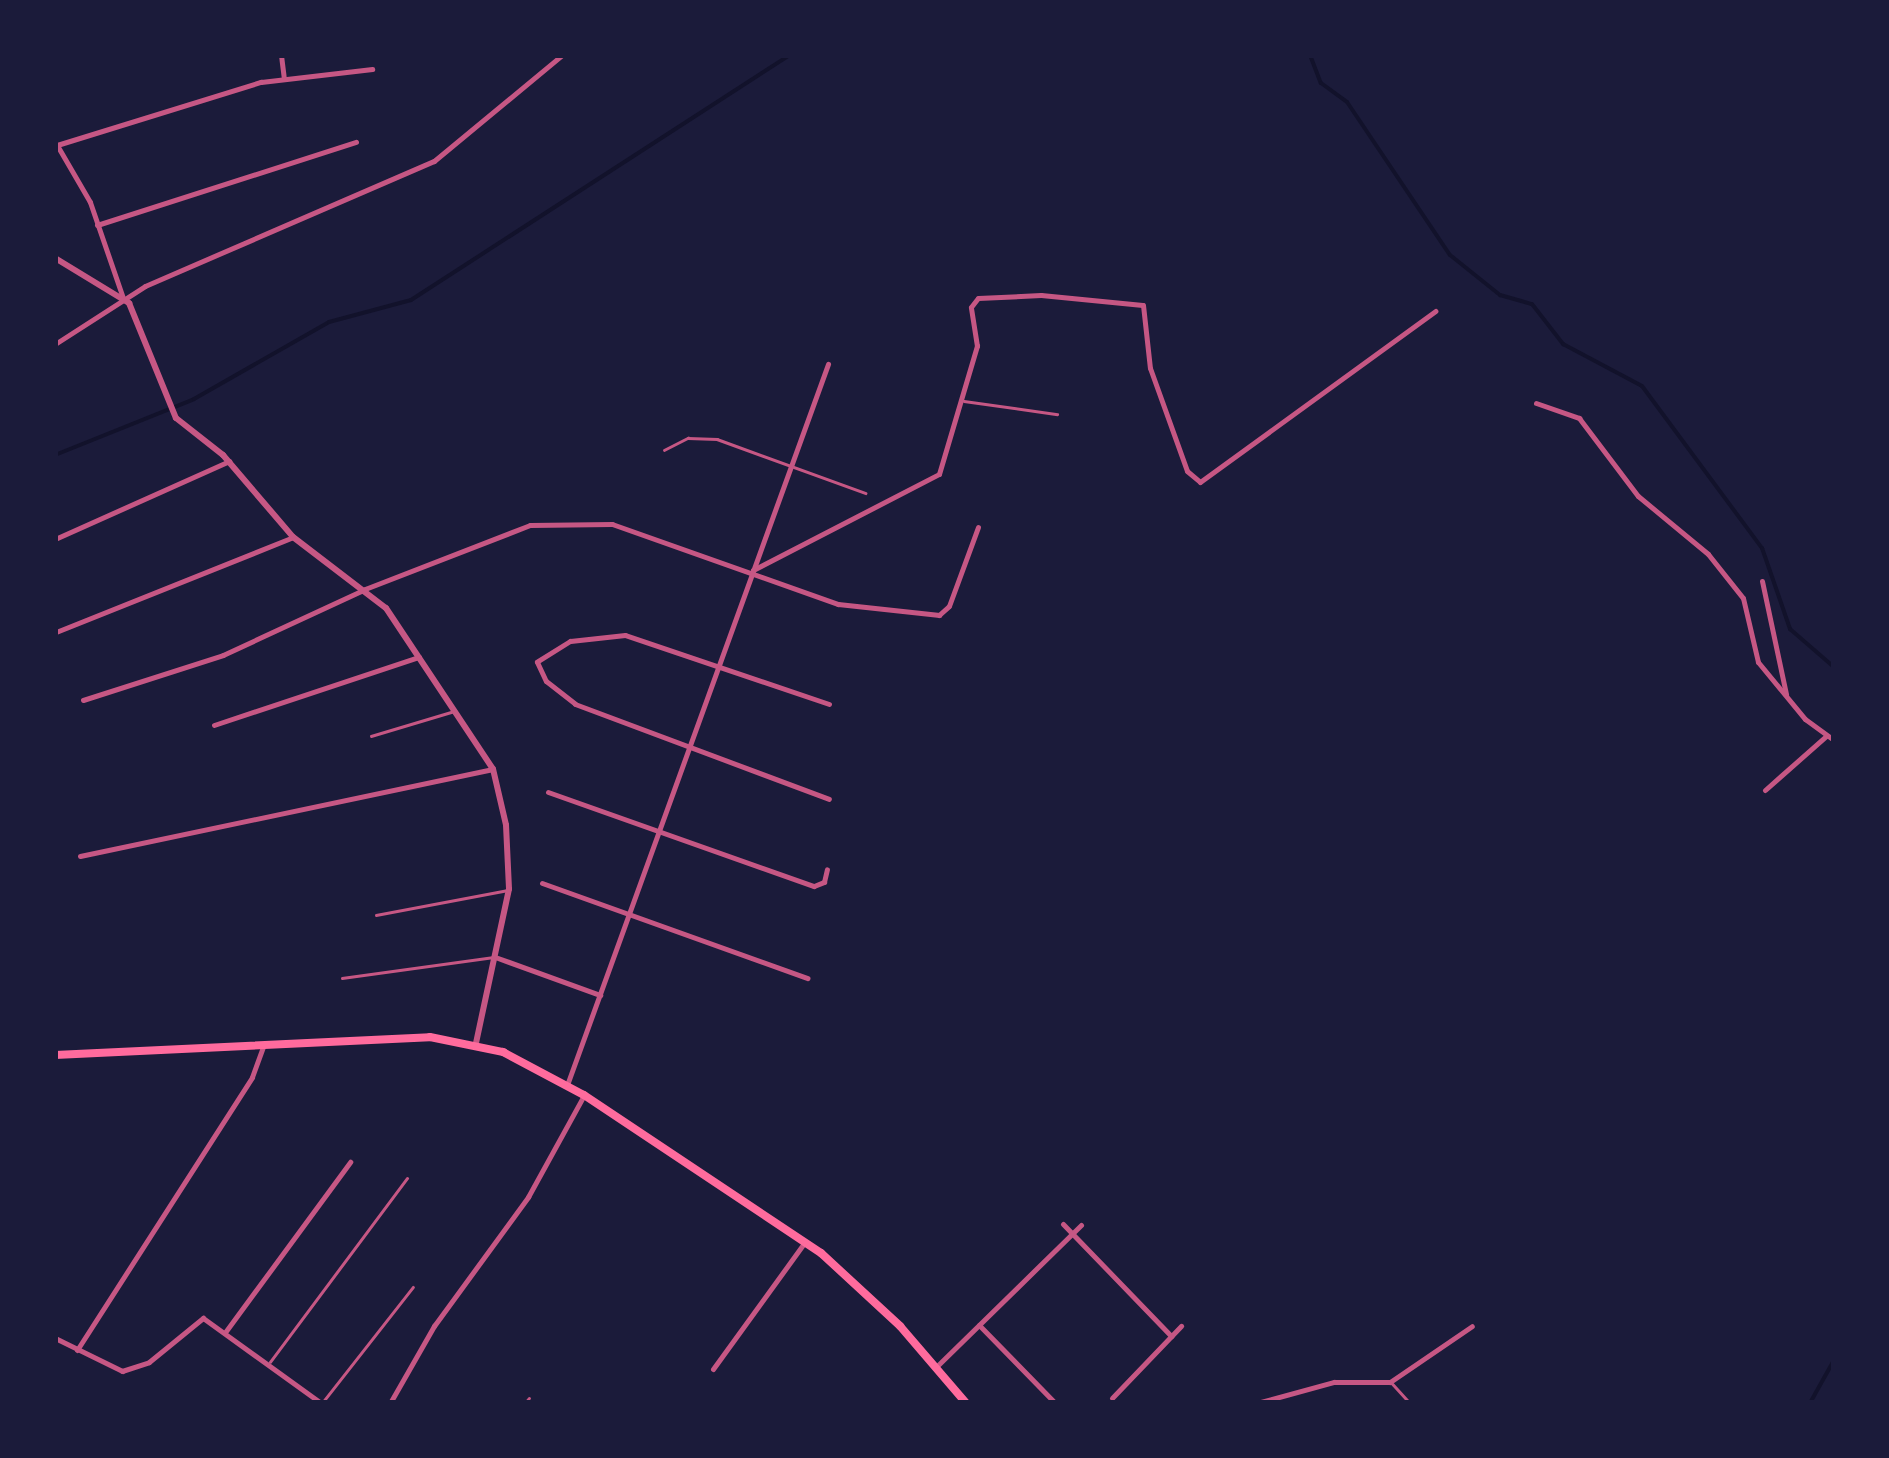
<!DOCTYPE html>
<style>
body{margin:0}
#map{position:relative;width:1889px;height:1458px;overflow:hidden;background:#1b1b3a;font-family:Ubuntu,sans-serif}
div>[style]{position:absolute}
.stream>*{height:4px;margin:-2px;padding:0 2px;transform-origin:2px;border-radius:2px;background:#12122b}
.service>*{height:2.5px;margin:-1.25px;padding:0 1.25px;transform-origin:1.25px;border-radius:1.25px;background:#c65784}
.minor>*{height:5px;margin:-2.5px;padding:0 2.5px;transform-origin:2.5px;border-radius:2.5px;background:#c65784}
.tertiary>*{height:6px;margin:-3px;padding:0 3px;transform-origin:3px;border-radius:3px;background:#c65784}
.secondary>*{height:8px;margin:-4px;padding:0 4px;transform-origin:4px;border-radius:4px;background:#ff6b9d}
span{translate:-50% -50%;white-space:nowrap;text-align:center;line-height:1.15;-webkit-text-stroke:8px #1b1b3a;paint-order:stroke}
.frame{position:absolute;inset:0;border:58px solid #1b1b3a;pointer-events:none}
</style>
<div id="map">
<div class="stream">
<i style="left:1310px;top:55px;width:30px;rotate:69deg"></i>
<i style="left:1321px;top:83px;width:32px;rotate:36deg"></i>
<i style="left:1347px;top:102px;width:184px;rotate:56.1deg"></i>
<i style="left:1450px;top:255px;width:64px;rotate:38.7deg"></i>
<i style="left:1500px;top:295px;width:33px;rotate:16deg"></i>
<i style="left:1532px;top:304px;width:51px;rotate:52.2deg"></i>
<i style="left:1563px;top:344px;width:89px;rotate:28deg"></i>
<i style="left:1642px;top:386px;width:202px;rotate:53.5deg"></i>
<i style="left:1762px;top:548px;width:86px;rotate:70.9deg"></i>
<i style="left:1790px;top:629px;width:58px;rotate:40.8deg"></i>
<i style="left:55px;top:455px;width:150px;rotate:-21.9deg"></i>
<i style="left:194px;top:399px;width:155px;rotate:-29.7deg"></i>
<i style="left:329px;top:322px;width:85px;rotate:-15deg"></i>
<i style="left:411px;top:300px;width:450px;rotate:-32.9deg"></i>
<i style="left:1810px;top:1403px;width:49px;rotate:-60.8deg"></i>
</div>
<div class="service">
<i style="left:964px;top:401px;width:94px;rotate:8deg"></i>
<i style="left:664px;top:450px;width:27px;rotate:-27deg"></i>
<i style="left:688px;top:438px;width:29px;rotate:2deg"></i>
<i style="left:717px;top:439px;width:158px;rotate:20deg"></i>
<i style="left:371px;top:736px;width:84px;rotate:-16.7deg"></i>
<i style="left:376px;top:915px;width:134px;rotate:-10.7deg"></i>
<i style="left:342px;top:978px;width:153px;rotate:-7.9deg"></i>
<i style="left:270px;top:1362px;width:229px;rotate:-53.3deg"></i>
<i style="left:1391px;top:1382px;width:28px;rotate:48deg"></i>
<i style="left:322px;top:1403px;width:147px;rotate:-51.9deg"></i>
<i style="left:525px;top:1403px;width:6px;rotate:-51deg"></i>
</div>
<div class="minor">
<i style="left:281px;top:55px;width:23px;rotate:83deg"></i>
<i style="left:97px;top:225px;width:272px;rotate:-17.8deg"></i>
<i style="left:123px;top:298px;width:102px;rotate:-109deg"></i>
<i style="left:90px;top:202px;width:66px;rotate:-120.1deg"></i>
<i style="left:57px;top:145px;width:214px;rotate:-17.2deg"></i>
<i style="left:261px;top:82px;width:112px;rotate:-6.7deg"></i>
<i style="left:55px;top:344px;width:107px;rotate:-32.8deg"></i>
<i style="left:145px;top:286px;width:315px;rotate:-23.4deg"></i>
<i style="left:434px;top:161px;width:166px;rotate:-39.6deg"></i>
<i style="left:1536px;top:403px;width:46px;rotate:19.2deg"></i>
<i style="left:1579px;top:418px;width:98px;rotate:52.9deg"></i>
<i style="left:1638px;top:496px;width:91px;rotate:39.6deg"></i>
<i style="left:1708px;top:554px;width:56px;rotate:51.5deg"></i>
<i style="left:1743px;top:598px;width:66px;rotate:76.8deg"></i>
<i style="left:1758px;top:662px;width:74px;rotate:50.5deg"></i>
<i style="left:1805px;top:719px;width:36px;rotate:36deg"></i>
<i style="left:55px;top:539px;width:191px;rotate:-24.1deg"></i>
<i style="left:753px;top:570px;width:209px;rotate:-27.3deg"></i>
<i style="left:939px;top:474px;width:134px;rotate:-73.5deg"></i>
<i style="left:977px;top:346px;width:39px;rotate:-99deg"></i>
<i style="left:971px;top:307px;width:11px;rotate:-52deg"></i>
<i style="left:978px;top:298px;width:63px;rotate:-2.7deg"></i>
<i style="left:1041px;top:295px;width:102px;rotate:5.6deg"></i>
<i style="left:1143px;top:305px;width:63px;rotate:83.7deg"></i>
<i style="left:1150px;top:368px;width:109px;rotate:70.2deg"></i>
<i style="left:1187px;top:471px;width:17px;rotate:40deg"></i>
<i style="left:1200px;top:482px;width:291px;rotate:-36deg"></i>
<i style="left:1762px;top:581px;width:116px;rotate:78deg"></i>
<i style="left:56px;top:632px;width:255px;rotate:-21.8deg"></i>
<i style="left:83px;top:700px;width:147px;rotate:-17.8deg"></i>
<i style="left:223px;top:655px;width:157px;rotate:-24.9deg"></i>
<i style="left:365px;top:589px;width:177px;rotate:-21.2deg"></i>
<i style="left:530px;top:525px;width:82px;rotate:-0.7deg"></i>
<i style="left:612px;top:524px;width:240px;rotate:19.5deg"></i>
<i style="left:838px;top:604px;width:102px;rotate:6.2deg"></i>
<i style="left:939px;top:615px;width:13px;rotate:-42deg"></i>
<i style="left:949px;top:606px;width:84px;rotate:-69.8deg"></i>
<i style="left:829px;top:704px;width:215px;rotate:-161.3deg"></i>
<i style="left:625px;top:635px;width:55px;rotate:173.8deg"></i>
<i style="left:570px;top:641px;width:39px;rotate:148deg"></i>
<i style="left:537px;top:662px;width:21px;rotate:65deg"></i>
<i style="left:546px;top:681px;width:37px;rotate:38deg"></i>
<i style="left:575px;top:704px;width:271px;rotate:20.5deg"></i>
<i style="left:214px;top:725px;width:216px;rotate:-18.4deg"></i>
<i style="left:1765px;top:790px;width:81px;rotate:-41.5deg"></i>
<i style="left:548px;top:792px;width:282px;rotate:19.5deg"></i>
<i style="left:814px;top:886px;width:11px;rotate:-22deg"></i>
<i style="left:824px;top:882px;width:13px;rotate:-77deg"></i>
<i style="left:80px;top:856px;width:422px;rotate:-11.9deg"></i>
<i style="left:542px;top:883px;width:282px;rotate:19.7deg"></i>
<i style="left:495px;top:957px;width:112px;rotate:19.9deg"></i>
<i style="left:567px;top:1085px;width:767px;rotate:-70.1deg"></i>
<i style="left:1063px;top:1224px;width:156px;rotate:46deg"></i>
<i style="left:979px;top:1325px;width:109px;rotate:45.7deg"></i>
<i style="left:226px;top:1331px;width:210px;rotate:-53.7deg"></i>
<i style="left:55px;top:1338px;width:75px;rotate:26.2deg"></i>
<i style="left:122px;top:1371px;width:28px;rotate:-18deg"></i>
<i style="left:149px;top:1362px;width:70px;rotate:-39.2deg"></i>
<i style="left:203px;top:1318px;width:145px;rotate:35.8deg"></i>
<i style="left:77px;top:1350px;width:324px;rotate:-57.3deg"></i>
<i style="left:252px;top:1077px;width:35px;rotate:-70deg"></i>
<i style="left:936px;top:1367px;width:203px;rotate:-44.4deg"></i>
<i style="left:713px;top:1369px;width:157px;rotate:-54.1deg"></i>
<i style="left:1112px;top:1398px;width:100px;rotate:-46.2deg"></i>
<i style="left:390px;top:1403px;width:89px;rotate:-60.3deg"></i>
<i style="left:434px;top:1326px;width:160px;rotate:-53.9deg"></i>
<i style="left:528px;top:1197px;width:116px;rotate:-61.2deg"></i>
<i style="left:1257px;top:1403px;width:80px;rotate:-15.3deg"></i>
<i style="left:1334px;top:1382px;width:56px"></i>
<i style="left:1390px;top:1382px;width:99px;rotate:-34.3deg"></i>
</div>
<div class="tertiary">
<i style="left:55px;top:258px;width:87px;rotate:31.3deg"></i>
<i style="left:129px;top:303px;width:124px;rotate:67.8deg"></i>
<i style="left:176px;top:418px;width:60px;rotate:38.2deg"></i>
<i style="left:223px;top:455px;width:108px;rotate:49.5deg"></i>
<i style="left:293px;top:537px;width:117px;rotate:37.4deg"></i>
<i style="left:386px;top:608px;width:193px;rotate:56.4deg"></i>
<i style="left:493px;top:769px;width:57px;rotate:76.9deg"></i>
<i style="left:506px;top:825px;width:64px;rotate:87.3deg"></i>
<i style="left:509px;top:889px;width:157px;rotate:102.1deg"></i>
</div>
<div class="secondary">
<i style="left:55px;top:1055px;width:375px;rotate:-2.7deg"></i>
<i style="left:430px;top:1037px;width:75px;rotate:11.6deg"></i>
<i style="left:503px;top:1052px;width:92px;rotate:28deg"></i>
<i style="left:584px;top:1095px;width:285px;rotate:33.7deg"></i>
<i style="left:821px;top:1253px;width:108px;rotate:42.7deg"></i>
<i style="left:900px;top:1326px;width:101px;rotate:49.4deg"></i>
</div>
<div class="frame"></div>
</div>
